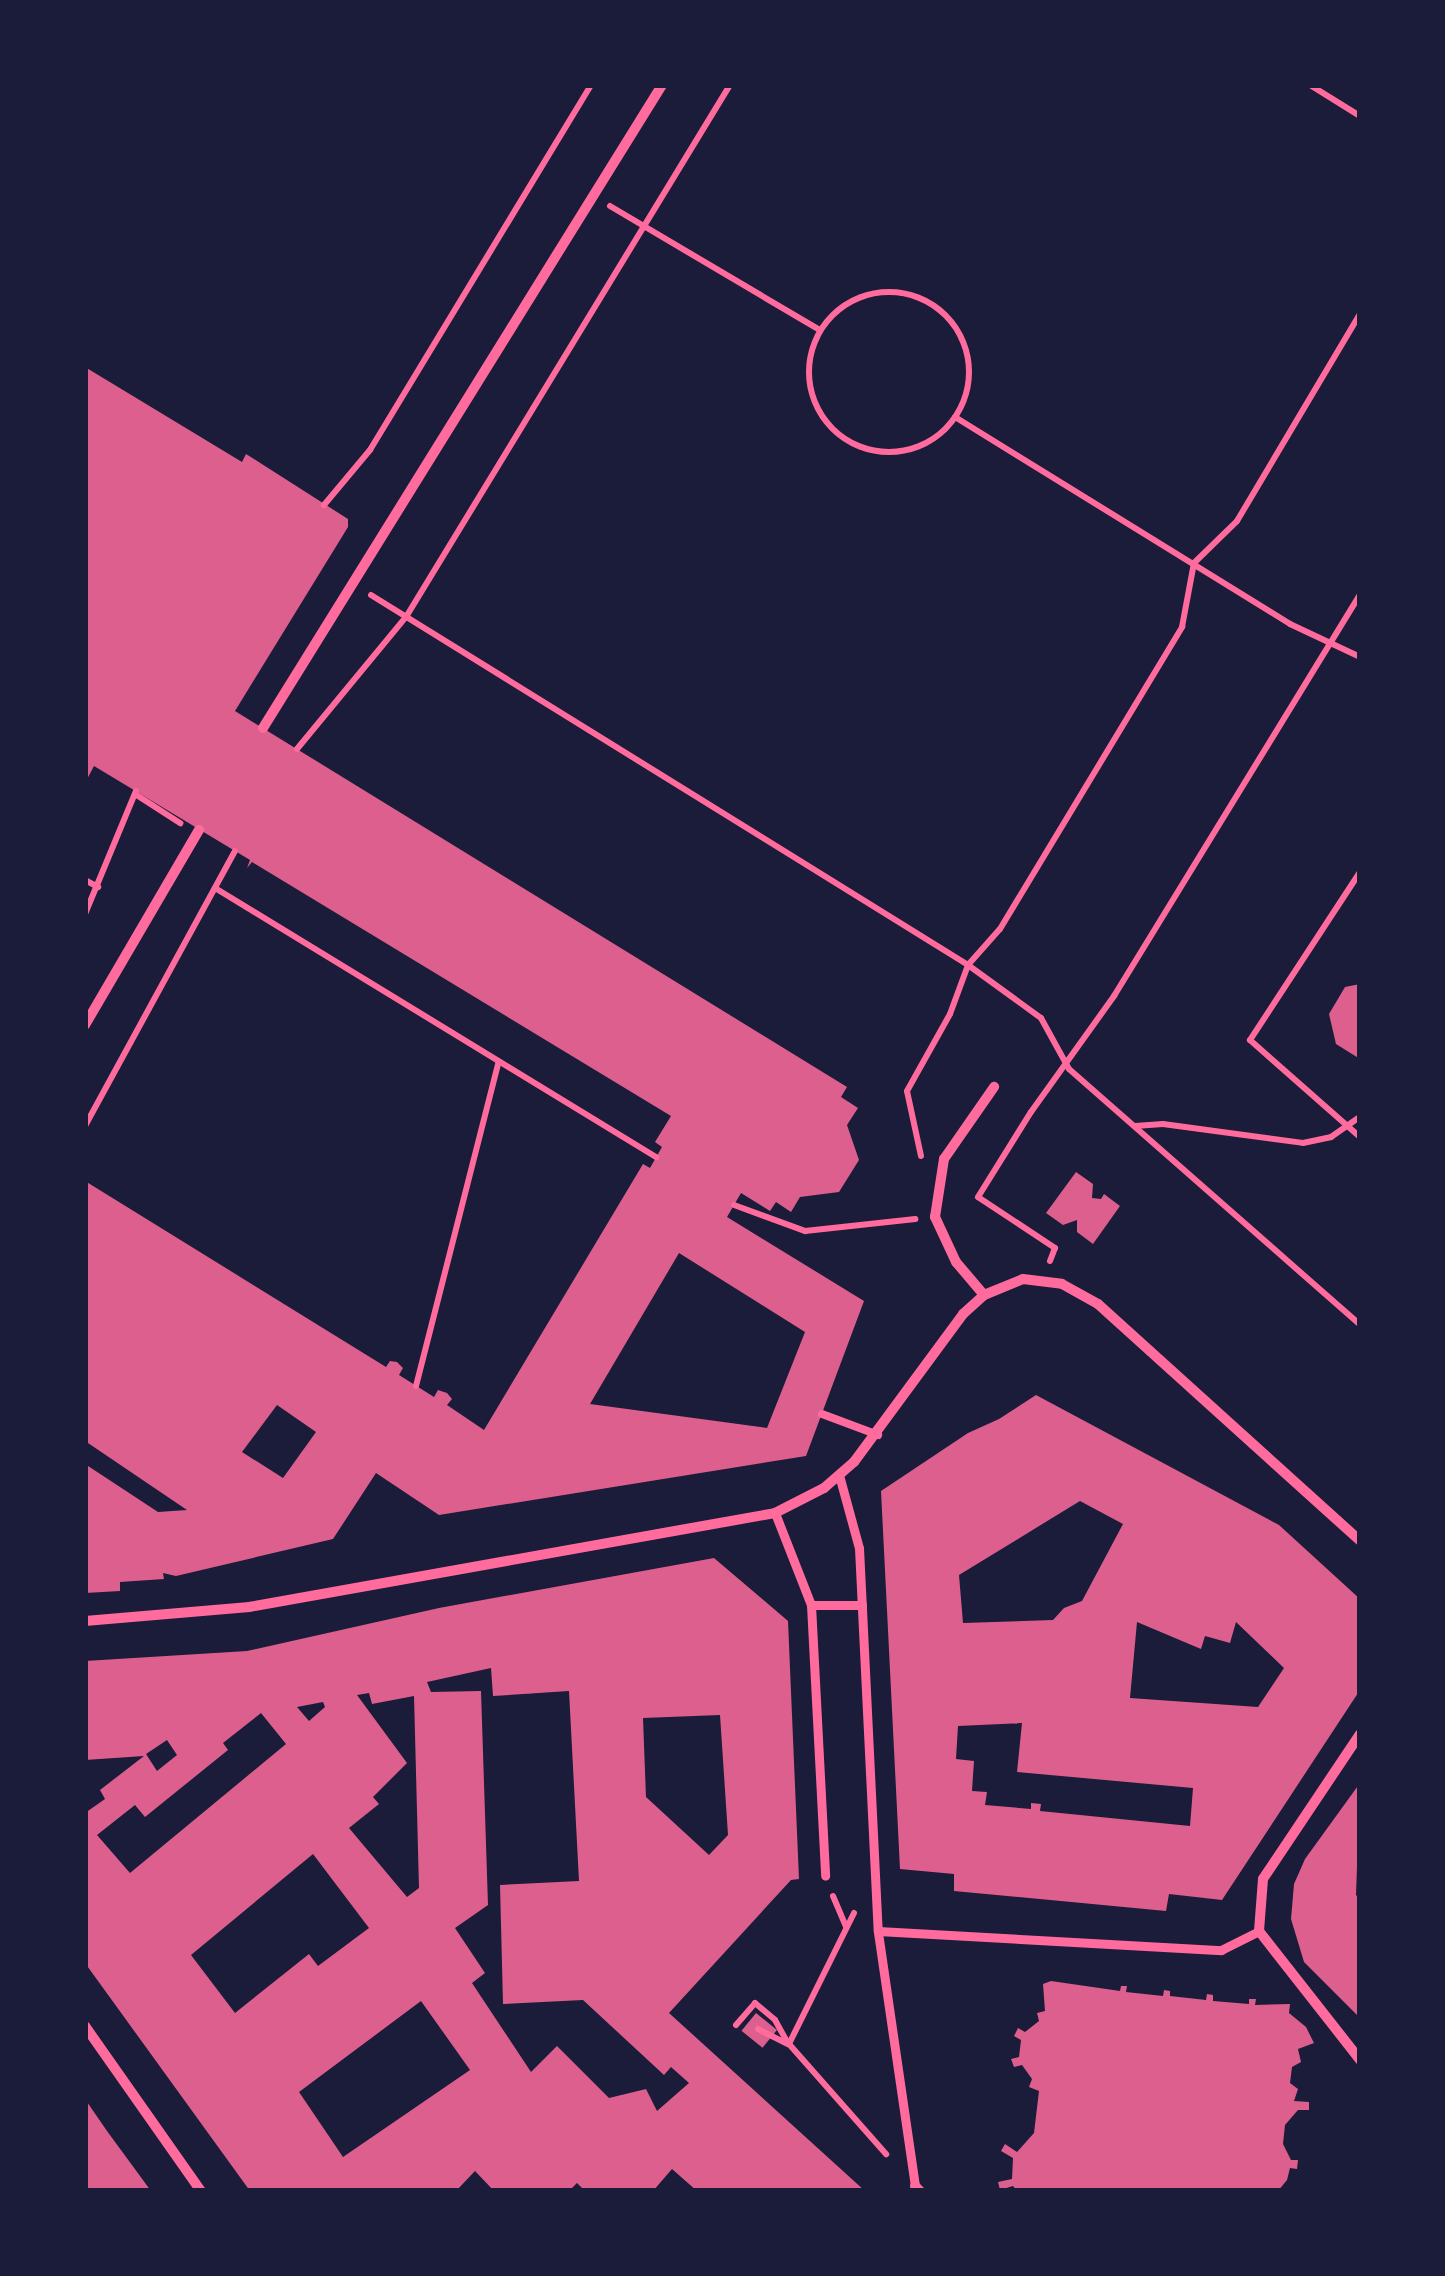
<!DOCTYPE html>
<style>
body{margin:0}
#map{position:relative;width:1445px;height:2276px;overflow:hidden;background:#1b1b3a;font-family:Arial,sans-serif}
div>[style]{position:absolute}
.building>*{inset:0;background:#dd5f8e;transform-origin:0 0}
.path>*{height:6px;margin:-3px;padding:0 3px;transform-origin:3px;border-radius:3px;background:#ff6b9d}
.path>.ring{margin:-3px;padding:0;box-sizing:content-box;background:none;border:6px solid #ff6b9d;border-radius:50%}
.service>*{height:8px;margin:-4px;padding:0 4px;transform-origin:4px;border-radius:4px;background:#ff6b9d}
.pedestrian>*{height:9px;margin:-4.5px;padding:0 4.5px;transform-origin:4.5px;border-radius:4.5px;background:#ff6b9d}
.minor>*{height:10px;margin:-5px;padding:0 5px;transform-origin:5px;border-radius:5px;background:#ff6b9d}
span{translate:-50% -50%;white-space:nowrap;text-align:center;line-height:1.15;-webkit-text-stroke:8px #1b1b3a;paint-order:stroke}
.frame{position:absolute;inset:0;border:88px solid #1b1b3a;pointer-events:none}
</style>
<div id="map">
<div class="building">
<i style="clip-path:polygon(evenodd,85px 367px,242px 462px,246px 454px,348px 519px,348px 527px,235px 711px,847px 1087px,841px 1097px,858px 1108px,847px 1125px,859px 1160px,839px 1192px,800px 1197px,791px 1212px,776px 1202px,770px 1211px,741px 1193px,727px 1217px,864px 1301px,806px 1456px,439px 1515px,376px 1473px,333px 1539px,176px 1576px,163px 1573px,164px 1579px,120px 1582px,120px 1591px,85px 1593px,85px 1464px,158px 1512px,187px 1510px,85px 1441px,85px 1181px,386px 1367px,390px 1361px,397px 1362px,403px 1368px,399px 1375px,434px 1397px,438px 1390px,447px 1393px,452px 1399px,447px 1405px,484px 1430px,643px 1164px,650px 1168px,662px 1147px,655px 1142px,671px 1116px,252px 862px,247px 868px,250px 860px,94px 766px,85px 783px,85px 367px,679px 1253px,805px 1332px,767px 1428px,590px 1404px,679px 1253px,85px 367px,277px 1405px,316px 1432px,283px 1478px,242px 1452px,277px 1405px)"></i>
<i style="clip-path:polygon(1360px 984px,1360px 1059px,1336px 1044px,1329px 1014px,1345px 987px)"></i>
<i style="clip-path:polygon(1076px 1172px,1093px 1184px,1092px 1198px,1101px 1199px,1104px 1194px,1120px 1206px,1093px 1244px,1077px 1232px,1077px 1220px,1063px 1225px,1046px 1213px)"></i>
<i style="clip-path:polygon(evenodd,1036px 1395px,1279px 1525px,1360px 1599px,1360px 1690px,1222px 1900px,1169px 1894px,1166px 1911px,954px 1891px,954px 1874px,900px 1869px,881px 1491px,968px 1433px,999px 1419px,1036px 1395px,1080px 1501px,1123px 1524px,1082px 1601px,1064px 1608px,1053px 1620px,963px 1623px,959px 1575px,1080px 1501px,1036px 1395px,1137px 1622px,1201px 1649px,1205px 1636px,1230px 1643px,1236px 1622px,1284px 1668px,1258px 1707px,1130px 1698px,1137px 1622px,1036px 1395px,1022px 1723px,1017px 1772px,1193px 1788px,1190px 1826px,1040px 1811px,1041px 1804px,1031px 1803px,1031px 1809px,985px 1805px,987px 1792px,972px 1791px,974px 1761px,956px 1759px,958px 1726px,1022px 1723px)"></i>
<i style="clip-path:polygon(evenodd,714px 1558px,788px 1621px,799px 1879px,791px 1880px,669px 2013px,865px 2191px,697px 2191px,672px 2169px,653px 2191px,585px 2191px,577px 2183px,569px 2191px,494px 2191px,475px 2171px,456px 2191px,250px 2191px,85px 1963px,85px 1813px,105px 1799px,100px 1790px,144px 1756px,85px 1760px,85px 1661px,247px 1651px,439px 1608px,714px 1558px,491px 1668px,493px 1696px,569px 1691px,579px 1881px,500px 1885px,503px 2004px,583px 2000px,664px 2075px,671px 2067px,689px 2083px,657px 2111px,646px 2089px,609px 2098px,557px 2046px,531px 2072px,472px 1983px,485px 1973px,455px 1928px,488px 1905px,481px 1691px,431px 1692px,427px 1682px,491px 1668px,714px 1558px,369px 1693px,372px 1704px,414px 1696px,419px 1888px,407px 1897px,349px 1828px,379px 1804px,373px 1797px,407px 1763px,357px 1695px,369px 1693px,714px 1558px,323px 1702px,325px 1707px,309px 1721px,297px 1707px,323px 1702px,714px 1558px,261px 1713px,286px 1744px,130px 1873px,97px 1835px,135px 1805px,145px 1817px,228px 1750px,223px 1743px,261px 1713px,714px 1558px,720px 1715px,728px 1835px,709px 1855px,646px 1797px,643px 1718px,720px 1715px,714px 1558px,167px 1740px,177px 1755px,157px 1771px,146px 1754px,167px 1740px,714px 1558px,313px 1854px,369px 1928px,318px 1966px,309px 1954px,235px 2013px,191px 1955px,313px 1854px,714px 1558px,421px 2001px,470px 2070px,343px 2157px,299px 2092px,421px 2001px)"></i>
<i style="clip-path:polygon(1360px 1783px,1356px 1895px,1360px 1899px,1360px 2018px,1304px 1962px,1291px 1919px,1294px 1884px,1305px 1859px)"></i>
<i style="clip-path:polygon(1051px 1981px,1120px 1991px,1121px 1986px,1127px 1986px,1126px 1992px,1163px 1996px,1164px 1990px,1170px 1991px,1170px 1996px,1206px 2000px,1207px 1994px,1213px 1995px,1213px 2001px,1249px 2004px,1249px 1999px,1256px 1999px,1255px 2005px,1290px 2004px,1289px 2013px,1306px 2027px,1314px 2043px,1298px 2049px,1301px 2062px,1292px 2067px,1290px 2083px,1298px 2089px,1294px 2101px,1309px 2102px,1309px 2110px,1298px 2110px,1285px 2125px,1283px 2144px,1291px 2160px,1298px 2160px,1297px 2169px,1290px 2168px,1287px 2180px,1278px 2191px,1017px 2191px,1013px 2186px,1000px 2190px,998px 2182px,1012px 2179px,1013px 2158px,1001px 2151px,1005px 2144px,1017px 2152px,1034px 2133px,1039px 2091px,1029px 2087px,1032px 2079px,1022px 2065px,1014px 2067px,1011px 2059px,1019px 2057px,1021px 2040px,1014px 2036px,1018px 2028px,1025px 2032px,1039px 2021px,1037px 2013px,1045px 2011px,1043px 1984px)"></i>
<i style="left:756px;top:2013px;width:27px;height:23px;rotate:39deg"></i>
<i style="clip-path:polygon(85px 2099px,107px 2131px,151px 2191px,85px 2191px)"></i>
</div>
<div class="path">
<i style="left:1310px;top:85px;width:59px;rotate:31.8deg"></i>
<i style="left:610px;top:206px;width:244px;rotate:30.6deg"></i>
<i class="ring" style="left:809px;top:292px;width:154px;height:154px"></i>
<i style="left:955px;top:417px;width:394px;rotate:31.7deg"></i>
<i style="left:1290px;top:624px;width:77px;rotate:25.2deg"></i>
<i style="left:324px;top:505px;width:72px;rotate:-50.1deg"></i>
<i style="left:370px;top:450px;width:427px;rotate:-58.8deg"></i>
<i style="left:371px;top:595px;width:702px;rotate:31.79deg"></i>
<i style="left:968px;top:965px;width:90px;rotate:36deg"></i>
<i style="left:1041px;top:1018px;width:58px;rotate:61.2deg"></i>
<i style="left:1069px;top:1069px;width:388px;rotate:41.3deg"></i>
<i style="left:297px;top:749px;width:171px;rotate:-50.5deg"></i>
<i style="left:406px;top:617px;width:623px;rotate:-58.66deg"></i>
<i style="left:135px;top:794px;width:54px;rotate:32.8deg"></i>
<i style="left:1360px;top:872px;width:201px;rotate:123.2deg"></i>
<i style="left:1250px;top:1040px;width:147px;rotate:41.4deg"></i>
<i style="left:85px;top:880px;width:15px;rotate:28deg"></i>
<i style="left:215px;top:888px;width:517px;rotate:31.38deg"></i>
<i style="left:85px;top:914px;width:133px;rotate:-67.5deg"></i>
<i style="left:85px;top:1126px;width:313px;rotate:-61.4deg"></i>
<i style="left:1135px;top:1126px;width:28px;rotate:-4deg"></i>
<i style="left:1163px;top:1124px;width:141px;rotate:7.7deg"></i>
<i style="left:1303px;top:1143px;width:29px;rotate:-12deg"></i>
<i style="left:1331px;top:1137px;width:35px;rotate:-35deg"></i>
<i style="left:921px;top:1156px;width:66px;rotate:-102.2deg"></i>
<i style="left:907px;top:1091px;width:88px;rotate:-60.8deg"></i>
<i style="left:950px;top:1014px;width:52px;rotate:-69.8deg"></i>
<i style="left:968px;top:965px;width:48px;rotate:-48.4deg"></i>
<i style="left:1000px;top:929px;width:353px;rotate:-58.9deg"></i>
<i style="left:1182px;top:627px;width:65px;rotate:-79.4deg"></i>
<i style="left:1194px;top:563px;width:60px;rotate:-44.3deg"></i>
<i style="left:1237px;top:521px;width:241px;rotate:-59.3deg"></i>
<i style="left:734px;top:1205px;width:76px;rotate:20.1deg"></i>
<i style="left:805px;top:1231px;width:111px;rotate:-6.2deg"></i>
<i style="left:1050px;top:1261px;width:14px;rotate:-69deg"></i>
<i style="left:1055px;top:1248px;width:92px;rotate:-146.5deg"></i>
<i style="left:978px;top:1197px;width:100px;rotate:-58.1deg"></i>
<i style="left:1031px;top:1112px;width:143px;rotate:-54.4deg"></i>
<i style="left:1114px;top:996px;width:471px;rotate:-58.5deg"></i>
<i style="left:416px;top:1386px;width:335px;rotate:-75.7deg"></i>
<i style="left:833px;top:1896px;width:33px;rotate:67deg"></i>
<i style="left:854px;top:1913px;width:146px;rotate:116.4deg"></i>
<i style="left:789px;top:2044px;width:147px;rotate:48.6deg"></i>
<i style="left:736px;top:2025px;width:29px;rotate:-49deg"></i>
<i style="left:755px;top:2003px;width:26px;rotate:40deg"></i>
<i style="left:775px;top:2020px;width:26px;rotate:61deg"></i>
<i style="left:758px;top:2029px;width:34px;rotate:27deg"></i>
</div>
<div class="service">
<i style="left:822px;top:1414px;width:60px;rotate:20.6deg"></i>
</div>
<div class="pedestrian">
<i style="left:839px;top:1475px;width:76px;rotate:74.7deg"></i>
<i style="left:859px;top:1548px;width:383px;rotate:87.2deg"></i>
<i style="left:775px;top:1513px;width:99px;rotate:68.6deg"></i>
<i style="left:811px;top:1605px;width:271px;rotate:87deg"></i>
<i style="left:811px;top:1605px;width:51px"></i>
<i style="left:915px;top:2186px;width:258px;rotate:-98.3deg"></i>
<i style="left:878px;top:1931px;width:344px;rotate:3.2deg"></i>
<i style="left:1221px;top:1950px;width:42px;rotate:-26.6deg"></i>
</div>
<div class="minor">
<i style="left:263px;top:728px;width:757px;rotate:-58.18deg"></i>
<i style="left:85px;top:1025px;width:226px;rotate:-59.7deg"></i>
<i style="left:984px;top:1295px;width:43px;rotate:-130.3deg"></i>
<i style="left:956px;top:1262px;width:50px;rotate:-115deg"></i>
<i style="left:935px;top:1217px;width:59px;rotate:-81.2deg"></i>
<i style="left:944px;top:1159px;width:88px;rotate:-55.2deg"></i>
<i style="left:85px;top:1621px;width:165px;rotate:-4.9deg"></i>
<i style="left:249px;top:1607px;width:534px;rotate:-10.13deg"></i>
<i style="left:775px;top:1513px;width:55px;rotate:-27deg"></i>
<i style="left:824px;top:1488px;width:40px;rotate:-41deg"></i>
<i style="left:854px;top:1462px;width:184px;rotate:-53.6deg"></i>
<i style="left:963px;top:1314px;width:28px;rotate:-42deg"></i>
<i style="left:984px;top:1295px;width:42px;rotate:-22.3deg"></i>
<i style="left:1023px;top:1279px;width:39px;rotate:7deg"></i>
<i style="left:1062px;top:1284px;width:41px;rotate:29.1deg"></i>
<i style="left:1098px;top:1304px;width:353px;rotate:42.1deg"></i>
<i style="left:1360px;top:1734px;width:174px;rotate:123.8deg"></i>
<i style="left:1263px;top:1879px;width:52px;rotate:94.4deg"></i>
<i style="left:1259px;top:1931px;width:164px;rotate:51.9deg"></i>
<i style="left:85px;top:2026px;width:202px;rotate:54.9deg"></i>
<i style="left:915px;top:2186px;width:7px;rotate:45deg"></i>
</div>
<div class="frame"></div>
</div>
